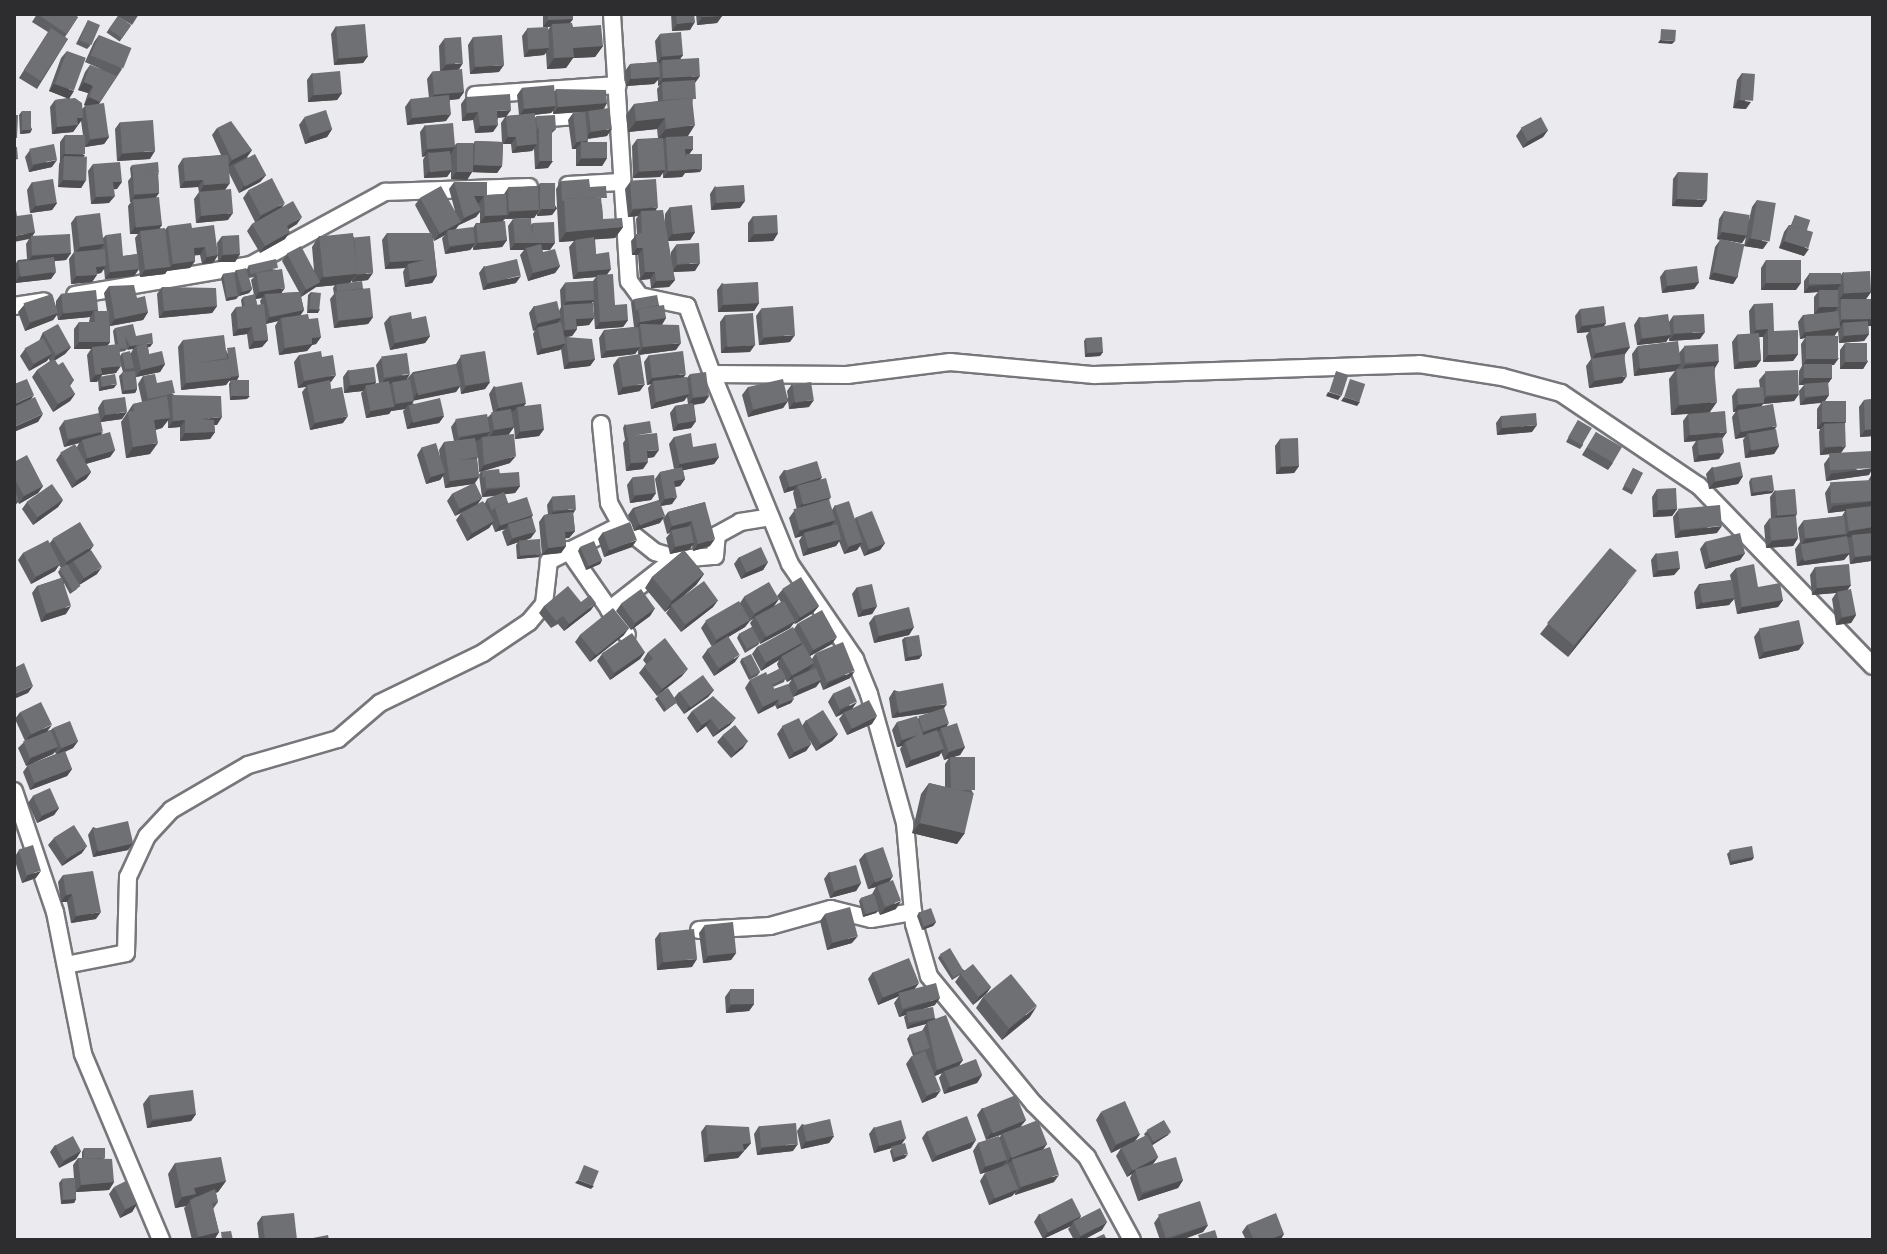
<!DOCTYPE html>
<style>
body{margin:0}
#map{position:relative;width:1887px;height:1254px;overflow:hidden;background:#eaeaef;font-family:"Archivo Narrow",sans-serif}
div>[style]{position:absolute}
.roads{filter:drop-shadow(2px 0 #76777a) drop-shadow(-2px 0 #76777a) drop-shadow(0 2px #76777a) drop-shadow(0 -2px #76777a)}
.minor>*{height:16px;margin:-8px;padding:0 8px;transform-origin:8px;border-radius:8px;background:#fff}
.wall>*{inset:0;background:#5f6064;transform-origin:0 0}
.shaded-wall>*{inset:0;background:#4e4e51}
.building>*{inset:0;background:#6f7074;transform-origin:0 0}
span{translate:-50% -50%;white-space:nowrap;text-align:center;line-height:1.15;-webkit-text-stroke:8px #eaeaef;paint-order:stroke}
.frame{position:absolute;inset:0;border:16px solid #2d2d2f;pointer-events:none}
</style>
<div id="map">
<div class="roads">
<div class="minor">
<i style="left:612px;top:14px;width:268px;rotate:86.4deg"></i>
<i style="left:629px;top:281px;width:19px;rotate:54deg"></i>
<i style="left:640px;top:296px;width:48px;rotate:12deg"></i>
<i style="left:687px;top:306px;width:72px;rotate:69.8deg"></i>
<i style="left:475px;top:95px;width:143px;rotate:-4deg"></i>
<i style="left:533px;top:119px;width:60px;rotate:-3.8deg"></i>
<i style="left:568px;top:185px;width:52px;rotate:-3.3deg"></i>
<i style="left:75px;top:295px;width:179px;rotate:-9.7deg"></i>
<i style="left:251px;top:265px;width:153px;rotate:-28.6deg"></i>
<i style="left:385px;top:192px;width:144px;rotate:-2deg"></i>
<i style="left:14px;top:306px;width:30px;rotate:-9deg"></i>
<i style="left:601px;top:424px;width:79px;rotate:84.2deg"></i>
<i style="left:609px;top:503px;width:25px;rotate:61deg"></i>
<i style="left:621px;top:525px;width:43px;rotate:38.5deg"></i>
<i style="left:655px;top:552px;width:25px;rotate:16deg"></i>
<i style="left:679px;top:559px;width:36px;rotate:-5deg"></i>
<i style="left:715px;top:556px;width:21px;rotate:-85deg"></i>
<i style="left:717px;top:535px;width:26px;rotate:-29deg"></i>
<i style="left:740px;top:522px;width:31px;rotate:-9deg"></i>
<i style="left:568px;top:550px;width:103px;rotate:55.2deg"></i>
<i style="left:609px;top:610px;width:83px;rotate:-38.1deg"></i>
<i style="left:14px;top:791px;width:128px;rotate:71.3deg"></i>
<i style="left:55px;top:912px;width:145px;rotate:78.8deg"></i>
<i style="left:83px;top:1054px;width:202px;rotate:67.2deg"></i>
<i style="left:699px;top:930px;width:71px;rotate:-3.2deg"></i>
<i style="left:770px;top:926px;width:63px;rotate:-15.6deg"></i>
<i style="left:831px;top:909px;width:41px;rotate:14deg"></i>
<i style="left:871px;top:919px;width:43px;rotate:-9.5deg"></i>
<i style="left:66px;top:965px;width:61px;rotate:-11.3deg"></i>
<i style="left:126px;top:953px;width:76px;rotate:-88.5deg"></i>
<i style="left:128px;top:877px;width:45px;rotate:-65.1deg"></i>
<i style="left:147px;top:836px;width:35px;rotate:-47deg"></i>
<i style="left:171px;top:810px;width:89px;rotate:-30.3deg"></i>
<i style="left:248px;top:765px;width:94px;rotate:-16.1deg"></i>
<i style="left:338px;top:739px;width:55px;rotate:-40.6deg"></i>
<i style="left:380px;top:703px;width:114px;rotate:-25.9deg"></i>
<i style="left:483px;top:653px;width:55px;rotate:-34deg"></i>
<i style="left:529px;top:622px;width:23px;rotate:-50deg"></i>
<i style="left:544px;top:604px;width:43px;rotate:-83.4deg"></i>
<i style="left:549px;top:561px;width:80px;rotate:-26.6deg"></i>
<i style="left:1132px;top:1240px;width:94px;rotate:-118.5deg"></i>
<i style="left:1087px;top:1157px;width:75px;rotate:-135deg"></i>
<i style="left:1034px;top:1104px;width:166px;rotate:-129.4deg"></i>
<i style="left:929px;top:976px;width:54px;rotate:-106.1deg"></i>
<i style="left:914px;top:924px;width:101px;rotate:-95.1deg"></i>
<i style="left:905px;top:823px;width:134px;rotate:-105.6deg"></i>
<i style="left:869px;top:694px;width:38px;rotate:-112deg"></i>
<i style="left:855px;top:659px;width:115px;rotate:-124.4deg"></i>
<i style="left:790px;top:564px;width:205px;rotate:-112.3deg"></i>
<i style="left:712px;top:374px;width:135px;rotate:0.4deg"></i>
<i style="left:847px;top:375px;width:104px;rotate:-7.2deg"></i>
<i style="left:950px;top:362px;width:145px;rotate:5.2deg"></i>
<i style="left:1094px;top:375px;width:325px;rotate:-1.9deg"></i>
<i style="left:1419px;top:364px;width:84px;rotate:8.9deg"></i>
<i style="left:1502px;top:377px;width:61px;rotate:15.2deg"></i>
<i style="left:1561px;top:393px;width:166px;rotate:34deg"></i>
<i style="left:1699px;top:486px;width:250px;rotate:46deg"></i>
</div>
</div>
<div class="wall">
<i style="clip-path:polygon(37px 14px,78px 17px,65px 37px,68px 39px,37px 89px,19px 78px,48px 32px,32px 22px)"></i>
<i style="clip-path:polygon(114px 14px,139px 14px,132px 25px)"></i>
<i style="clip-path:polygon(543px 14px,573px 14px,573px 19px,570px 23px,573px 27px,603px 46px,595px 57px,573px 58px,566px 68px,547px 69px,546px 53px,544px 55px,524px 57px,522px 36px,527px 29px,548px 30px,550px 27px,543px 27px)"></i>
<i style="clip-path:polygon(671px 14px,694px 14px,690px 30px,672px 31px)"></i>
<i style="clip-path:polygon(696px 14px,722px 14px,722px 16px,717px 23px,697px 25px)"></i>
<i style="left:118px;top:16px;width:16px;height:20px;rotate:35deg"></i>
<i style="clip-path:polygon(88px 20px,90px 46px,87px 49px,76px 44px)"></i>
<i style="clip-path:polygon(336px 26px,368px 56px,363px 63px,334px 65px,331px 34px)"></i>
<i style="clip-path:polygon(660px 34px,683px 55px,680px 59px,695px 82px,688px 136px,693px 149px,689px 154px,700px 172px,685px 173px,682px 177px,663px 178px,663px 172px,660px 177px,633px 178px,632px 146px,637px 139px,658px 138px,657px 129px,628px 132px,626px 115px,634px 104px,658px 101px,657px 89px,660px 85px,658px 86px,658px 80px,654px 84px,626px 86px,625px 71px,630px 64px,657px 62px,655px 41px)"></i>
<i style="clip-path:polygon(99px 35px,122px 69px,99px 104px,109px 137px,104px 144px,85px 147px,83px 157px,86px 180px,81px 188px,58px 187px,59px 164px,60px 162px,60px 142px,65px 135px,83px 135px,81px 121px,73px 132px,52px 134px,50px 107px,55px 100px,68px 98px,49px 91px,61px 58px,67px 51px,69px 98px,82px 109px,85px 106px,86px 106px,84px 105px,88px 93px,78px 90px,85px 72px,90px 65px,103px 70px,85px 62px,94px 42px)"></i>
<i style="clip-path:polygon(473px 37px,499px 72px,470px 74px,468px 45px)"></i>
<i style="clip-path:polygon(444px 39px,458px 70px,464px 92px,459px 99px,450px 100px,446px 121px,407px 125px,405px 107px,410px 100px,429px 98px,427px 79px,432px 72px,440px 71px,439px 46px)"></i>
<i style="clip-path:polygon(312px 73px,342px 93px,337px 100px,308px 102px,307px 80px)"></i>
<i style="clip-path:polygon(1742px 73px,1746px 109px,1733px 108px,1737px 80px)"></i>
<i style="clip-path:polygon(522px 88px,555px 91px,556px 89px,607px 103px,604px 109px,607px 136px,588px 139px,587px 142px,607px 158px,602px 166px,576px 166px,576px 149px,572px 149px,568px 120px,573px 113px,585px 112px,553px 114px,553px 111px,551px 113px,535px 115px,535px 117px,556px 129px,552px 133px,548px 168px,535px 169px,534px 149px,532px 151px,512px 153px,511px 144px,503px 144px,502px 166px,497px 173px,472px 172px,467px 180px,451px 179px,451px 170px,447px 177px,424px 178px,423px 160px,425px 156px,422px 157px,420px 132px,425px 125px,455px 145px,457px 143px,473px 144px,475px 141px,502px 142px,501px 123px,505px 117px,498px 118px,493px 132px,475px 133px,473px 120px,462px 121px,461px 104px,466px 97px,507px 116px,519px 115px,517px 95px)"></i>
<i style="clip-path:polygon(22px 111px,32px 129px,30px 133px,20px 134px,19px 115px)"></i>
<i style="clip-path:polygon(304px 118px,332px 129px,327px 137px,305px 144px,299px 125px)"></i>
<i style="clip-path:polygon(120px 122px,150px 159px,117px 161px,115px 129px)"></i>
<i style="clip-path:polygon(217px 128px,252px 150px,247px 157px,266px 175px,260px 182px,239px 193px,229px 173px,225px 190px,228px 220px,196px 223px,194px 199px,199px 192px,198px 187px,180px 188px,178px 166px,183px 158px,221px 155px,212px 135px)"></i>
<i style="clip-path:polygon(1521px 129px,1548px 130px,1543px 137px,1523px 148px,1516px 136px)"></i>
<i style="clip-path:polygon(30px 150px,52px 167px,29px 172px,25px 157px)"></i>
<i style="clip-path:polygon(93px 164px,117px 189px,114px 189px,109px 203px,91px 204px,88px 171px)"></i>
<i style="clip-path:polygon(132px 165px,159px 174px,158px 175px,159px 193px,156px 197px,162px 225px,159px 228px,165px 230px,168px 226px,192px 228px,218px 255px,213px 263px,202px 264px,200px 255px,195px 255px,195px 261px,190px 268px,167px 270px,165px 274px,140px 277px,139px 269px,134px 276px,105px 279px,104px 269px,101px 273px,97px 274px,92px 282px,71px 284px,69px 259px,74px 252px,71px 223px,76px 216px,103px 238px,106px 235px,123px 256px,137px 254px,135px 238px,138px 234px,130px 234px,128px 206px,131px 202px,130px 202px,128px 181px,131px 177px,130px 168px)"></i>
<i style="clip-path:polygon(1678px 172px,1702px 207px,1672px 206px,1673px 179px)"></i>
<i style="clip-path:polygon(561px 181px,590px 187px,602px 205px,603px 219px,623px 227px,615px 238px,595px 239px,596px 254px,611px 269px,607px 274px,615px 305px,628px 320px,623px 327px,595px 329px,593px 301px,592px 303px,594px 318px,589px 325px,577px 326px,577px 329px,572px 336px,568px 337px,595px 359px,590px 366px,564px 369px,561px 349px,560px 350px,537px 355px,533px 334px,535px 330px,533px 331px,529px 313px,534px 306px,559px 311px,561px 307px,560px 290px,565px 283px,593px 281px,596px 277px,573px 279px,569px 247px,574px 241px,559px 242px,556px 189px)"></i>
<i style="clip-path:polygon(32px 182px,57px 203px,52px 210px,30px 213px,27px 190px)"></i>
<i style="clip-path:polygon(evenodd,454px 182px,487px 195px,504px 194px,508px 188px,538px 186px,540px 183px,557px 208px,552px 215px,537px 216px,537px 214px,534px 218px,505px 219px,503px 221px,507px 240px,502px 247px,473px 250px,473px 247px,470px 250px,445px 254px,442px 238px,445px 235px,434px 241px,433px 238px,437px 275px,432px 283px,405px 287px,403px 272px,405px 268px,385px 269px,382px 240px,387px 233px,430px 233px,415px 205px,420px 198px,455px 211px,449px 189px,454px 182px,480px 212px,480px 223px,476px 223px,473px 228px,454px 230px,459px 225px,476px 217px,480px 212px)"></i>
<i style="clip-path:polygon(630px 182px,656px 210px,665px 223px,665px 214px,670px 207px,695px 232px,690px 240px,668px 241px,671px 259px,671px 252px,676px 245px,695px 271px,673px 272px,675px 280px,669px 287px,651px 288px,650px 279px,640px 280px,638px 255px,632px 255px,631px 241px,637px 234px,636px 219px,638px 216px,628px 217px,625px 189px)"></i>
<i style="clip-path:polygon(715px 186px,740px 208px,711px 210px,710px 194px)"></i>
<i style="clip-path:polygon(248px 191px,282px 207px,297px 224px,289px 229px,285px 239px,260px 253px,247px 231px,252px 224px,255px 222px,243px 198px)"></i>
<i style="clip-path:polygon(1757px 200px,1763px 249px,1744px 246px,1746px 237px,1742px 243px,1726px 240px,1738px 276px,1733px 284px,1709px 279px,1715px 247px,1720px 240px,1717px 239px,1719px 219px,1724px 211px,1749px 220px,1752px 207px)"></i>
<i style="clip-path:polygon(1795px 215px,1807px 230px,1804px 256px,1779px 248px,1784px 232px,1789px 225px,1791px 225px)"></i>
<i style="clip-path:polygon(17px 216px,35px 232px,32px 237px,71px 253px,66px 260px,55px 261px,51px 279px,15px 283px,14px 266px,18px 260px,27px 259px,26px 244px,29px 239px)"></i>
<i style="clip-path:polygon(753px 216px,778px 233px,773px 241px,748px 242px,748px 223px)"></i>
<i style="clip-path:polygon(513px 219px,531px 225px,533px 223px,550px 250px,542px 250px,543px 252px,560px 266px,555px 273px,528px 281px,520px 255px,524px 250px,510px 250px,508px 226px)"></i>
<i style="clip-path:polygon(222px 236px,240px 254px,235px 262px,218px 262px,217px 243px)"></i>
<i style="clip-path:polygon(evenodd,319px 236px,354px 237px,368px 280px,352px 282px,352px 280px,350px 283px,363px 288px,373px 317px,368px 324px,334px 328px,330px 299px,334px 294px,333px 288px,335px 285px,316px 287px,301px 297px,304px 310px,300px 316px,309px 319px,321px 337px,316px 344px,312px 345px,307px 351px,279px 355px,275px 326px,278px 321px,266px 324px,268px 340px,262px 347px,249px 349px,247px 334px,233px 336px,231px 314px,236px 307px,242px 307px,241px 300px,243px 297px,254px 295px,251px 280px,254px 277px,249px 278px,252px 289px,249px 293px,239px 296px,236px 299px,226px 301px,221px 278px,223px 274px,234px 273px,236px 270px,247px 269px,249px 265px,277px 270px,282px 293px,299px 292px,282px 261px,287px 254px,314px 270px,312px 247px,319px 236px,262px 298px,260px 301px,261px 305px,257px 305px,256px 299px,262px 298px)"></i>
<i style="clip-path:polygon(1766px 260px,1796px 290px,1761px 290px,1761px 268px)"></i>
<i style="clip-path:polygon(484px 266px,516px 283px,483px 290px,479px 273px)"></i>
<i style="clip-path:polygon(1665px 270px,1699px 282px,1694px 289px,1662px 293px,1660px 277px)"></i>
<i style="clip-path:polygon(1843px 272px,1871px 292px,1866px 299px,1872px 326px,1868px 326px,1869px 334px,1864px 341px,1839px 343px,1838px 330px,1835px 335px,1834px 365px,1832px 365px,1832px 378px,1828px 383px,1829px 395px,1825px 401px,1845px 423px,1841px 453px,1820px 455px,1819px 432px,1820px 429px,1817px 429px,1817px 409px,1821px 403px,1800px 405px,1799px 391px,1804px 385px,1799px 385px,1799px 371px,1802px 366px,1801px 344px,1805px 338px,1800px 339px,1798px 322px,1803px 315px,1814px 314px,1814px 297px,1818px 292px,1804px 293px,1804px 281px,1809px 274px,1841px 275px)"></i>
<i style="clip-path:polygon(722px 283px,759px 303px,754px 311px,718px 312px,717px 290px)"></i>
<i style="clip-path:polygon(evenodd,109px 286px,137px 298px,148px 312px,143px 320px,110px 326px,110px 342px,107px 346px,115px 345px,113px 331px,115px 328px,136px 336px,150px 347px,148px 347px,149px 354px,165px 364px,160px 372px,136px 377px,137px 389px,135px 393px,122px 394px,119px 376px,123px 372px,120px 362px,116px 373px,102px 375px,101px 376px,114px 388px,99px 391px,98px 380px,90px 382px,87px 355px,91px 349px,74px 349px,74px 329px,79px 322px,89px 322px,90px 317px,58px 320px,57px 315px,53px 320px,25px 331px,18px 312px,24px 305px,56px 306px,56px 301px,61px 294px,98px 310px,97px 311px,107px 311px,104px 293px,109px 286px,127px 349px,133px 349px,131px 353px,122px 353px,120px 356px,119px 352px,125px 351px,127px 349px)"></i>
<i style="clip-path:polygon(162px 287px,217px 306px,212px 313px,159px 318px,157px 294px)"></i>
<i style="clip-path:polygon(311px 292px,318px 313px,307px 313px,308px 295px)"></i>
<i style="clip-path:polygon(634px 299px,659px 305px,666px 318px,662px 325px,676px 350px,638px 355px,638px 350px,635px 354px,601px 358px,599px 338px,604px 330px,634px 327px,631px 303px)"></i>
<i style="clip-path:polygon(1754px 304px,1774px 331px,1798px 354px,1793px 361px,1763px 362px,1763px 337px,1759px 337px,1761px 360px,1756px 367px,1734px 369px,1732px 342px,1737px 335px,1750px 334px,1749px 311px)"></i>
<i style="clip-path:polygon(761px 309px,790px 342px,759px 345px,756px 316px)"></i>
<i style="clip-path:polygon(1580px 309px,1606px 323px,1604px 326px,1630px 347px,1625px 354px,1622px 383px,1589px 388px,1586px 366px,1591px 359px,1586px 336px,1589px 332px,1577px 333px,1575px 316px)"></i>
<i style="clip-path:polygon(725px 315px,750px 352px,721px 353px,720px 322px)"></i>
<i style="clip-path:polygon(390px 316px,430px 336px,425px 343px,390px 350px,384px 323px)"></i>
<i style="clip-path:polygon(1673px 316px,1700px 339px,1669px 341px,1669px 337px,1666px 342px,1637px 345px,1634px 325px,1639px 317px,1669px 322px)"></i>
<i style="clip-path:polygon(43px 332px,71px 347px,65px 354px,55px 360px,58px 365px,74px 380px,70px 386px,75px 394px,70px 401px,53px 412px,32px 377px,37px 370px,50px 361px,48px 358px,47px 361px,29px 371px,20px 356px,25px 349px,39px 341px)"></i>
<i style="clip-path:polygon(1086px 338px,1103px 352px,1100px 356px,1085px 357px,1084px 341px)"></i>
<i style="clip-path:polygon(183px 340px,226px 350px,239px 376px,237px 380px,229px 381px,226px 385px,181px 390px,178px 347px)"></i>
<i style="clip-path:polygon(1845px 343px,1868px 361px,1863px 369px,1840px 369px,1840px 350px)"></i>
<i style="clip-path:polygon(1637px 347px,1679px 353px,1684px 347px,1719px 361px,1715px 368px,1710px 412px,1722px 438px,1719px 459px,1694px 462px,1692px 447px,1696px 441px,1684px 442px,1683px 421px,1688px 414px,1671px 415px,1669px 379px,1675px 371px,1634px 376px,1632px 354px)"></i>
<i style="clip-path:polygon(299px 355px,322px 357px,331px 382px,330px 382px,331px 389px,343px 423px,310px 430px,302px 392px,306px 387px,298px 388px,294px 362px)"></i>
<i style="clip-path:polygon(649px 355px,683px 377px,687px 378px,690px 374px,709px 396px,704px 403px,694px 405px,696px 421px,691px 428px,673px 431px,670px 413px,675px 406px,688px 404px,687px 397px,684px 401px,651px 409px,648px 388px,651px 384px,647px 385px,644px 362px)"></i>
<i style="clip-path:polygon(461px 356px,490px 382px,485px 389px,461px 394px,460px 386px,456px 392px,414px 400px,412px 403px,444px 416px,439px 423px,407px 429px,403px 411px,405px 409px,391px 411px,389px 414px,366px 418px,361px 393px,363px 391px,344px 393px,343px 377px,348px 370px,376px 382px,375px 384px,379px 383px,376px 365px,381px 358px,407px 379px,413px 372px,456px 364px)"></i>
<i style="clip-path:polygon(618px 358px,640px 391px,618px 395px,613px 365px)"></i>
<i style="clip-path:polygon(1765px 373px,1799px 394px,1794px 401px,1763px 404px,1761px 406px,1774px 429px,1779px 446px,1774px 454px,1745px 458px,1743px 440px,1745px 437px,1735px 439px,1732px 417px,1736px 411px,1733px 412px,1732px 396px,1737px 389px,1760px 388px,1759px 380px)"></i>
<i style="clip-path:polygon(143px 376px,157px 383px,217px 425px,214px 425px,215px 432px,210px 439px,180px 441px,180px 427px,168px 428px,168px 420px,162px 428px,156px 430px,150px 454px,126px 458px,121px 422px,133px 404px,142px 402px,138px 384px)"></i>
<i style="clip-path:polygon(231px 380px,247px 399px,230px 400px,229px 384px)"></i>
<i style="clip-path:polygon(792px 384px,809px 407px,789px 409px,788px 401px,783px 408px,748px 417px,742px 395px,748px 387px,788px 398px,787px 391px)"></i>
<i style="clip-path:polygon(evenodd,494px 386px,526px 403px,524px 406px,544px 429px,539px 436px,515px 439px,514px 427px,509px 434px,510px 463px,484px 471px,500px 474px,520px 486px,515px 493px,505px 494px,508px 503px,533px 515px,531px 517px,531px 538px,524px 541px,539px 557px,517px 559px,516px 545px,518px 542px,507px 546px,502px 532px,505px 529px,495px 532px,492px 524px,489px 528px,467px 541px,456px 520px,461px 513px,471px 507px,455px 516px,447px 501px,452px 494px,472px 484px,445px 488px,443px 476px,440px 480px,426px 484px,417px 455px,422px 447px,440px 457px,439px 450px,444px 442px,454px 441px,451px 427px,456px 420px,488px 417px,493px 412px,489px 394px,494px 386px,478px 457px,479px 472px,481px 471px,479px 475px,482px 497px,496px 496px,487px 499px,485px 503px,477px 504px,482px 498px,475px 483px,479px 477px,477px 459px,478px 457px)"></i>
<i style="clip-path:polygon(1873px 399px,1873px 436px,1860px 437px,1859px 407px,1864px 400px)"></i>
<i style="clip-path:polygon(103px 400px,122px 419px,101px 422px,101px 434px,115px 450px,110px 457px,86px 464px,91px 472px,86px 479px,72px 488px,56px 460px,61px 453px,77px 447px,79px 443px,64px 447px,59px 428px,64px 421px,99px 414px,98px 408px)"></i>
<i style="clip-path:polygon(1501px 416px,1532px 432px,1497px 435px,1496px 423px)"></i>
<i style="clip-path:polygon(1578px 420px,1583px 445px,1580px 449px,1566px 442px)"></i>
<i style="clip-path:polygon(625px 424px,654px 457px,648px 458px,643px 469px,626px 471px,623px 443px,625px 440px,623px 428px)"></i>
<i style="clip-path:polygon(1596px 432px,1613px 463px,1608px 470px,1582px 455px)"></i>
<i style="clip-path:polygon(674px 437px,693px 447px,719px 457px,714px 464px,683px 470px,685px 479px,680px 486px,675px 487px,672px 504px,661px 506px,660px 523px,634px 531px,628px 515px,633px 508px,659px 500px,655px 479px,660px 472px,674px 469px,669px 444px)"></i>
<i style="clip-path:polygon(1280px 439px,1299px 466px,1294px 473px,1276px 474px,1275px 446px)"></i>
<i style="clip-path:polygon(1829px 457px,1869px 475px,1826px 481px,1824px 464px)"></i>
<i style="clip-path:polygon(14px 462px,43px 486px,38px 493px,19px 504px,18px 502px,14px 507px)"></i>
<i style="clip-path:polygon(1712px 467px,1743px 476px,1738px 484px,1709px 489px,1706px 474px)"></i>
<i style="left:1633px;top:468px;width:11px;height:24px;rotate:27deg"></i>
<i style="clip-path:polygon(784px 470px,822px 477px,820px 480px,832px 510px,835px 505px,854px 520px,856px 517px,885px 543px,880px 550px,864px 556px,860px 546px,857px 550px,844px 554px,839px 541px,836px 546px,803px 556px,799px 541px,802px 536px,795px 538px,789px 518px,794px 511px,797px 510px,793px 493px,794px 490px,784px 493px,779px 477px)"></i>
<i style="clip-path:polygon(1873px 472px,1873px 504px,1871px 506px,1871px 561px,1850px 564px,1849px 554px,1844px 560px,1797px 566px,1795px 549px,1800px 542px,1798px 528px,1803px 521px,1842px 516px,1845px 511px,1828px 513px,1825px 493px,1830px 485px,1868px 481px)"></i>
<i style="clip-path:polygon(632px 478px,656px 493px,651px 500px,630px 503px,627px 485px)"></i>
<i style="clip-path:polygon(1751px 478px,1772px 493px,1751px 496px,1749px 482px)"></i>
<i style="clip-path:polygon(1657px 489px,1677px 509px,1672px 516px,1653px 517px,1652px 497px)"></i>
<i style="clip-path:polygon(1775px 490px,1795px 516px,1798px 538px,1793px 546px,1766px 548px,1764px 526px,1769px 519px,1771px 519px,1770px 497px)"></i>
<i style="clip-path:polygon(552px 497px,573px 513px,575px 531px,569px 538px,565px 538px,566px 546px,561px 553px,542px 555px,539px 522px,544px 515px,548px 514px,547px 505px)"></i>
<i style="clip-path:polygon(63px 500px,58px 507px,33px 525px,22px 509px,27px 502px)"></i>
<i style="clip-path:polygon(705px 502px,710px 546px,693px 551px,692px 545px,689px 550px,684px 551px,704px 574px,696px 585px,665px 612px,645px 588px,652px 577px,683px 551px,670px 554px,666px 538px,670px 533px,667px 534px,663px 519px,668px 512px)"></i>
<i style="clip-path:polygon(1678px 510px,1717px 533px,1675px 538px,1673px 517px)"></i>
<i style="clip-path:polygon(603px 532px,632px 547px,604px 557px,598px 539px)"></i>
<i style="clip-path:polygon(53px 539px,90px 550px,97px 574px,79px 585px,77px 589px,70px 594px,64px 583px,66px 614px,41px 622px,32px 593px,37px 586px,61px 578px,58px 572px,61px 568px,59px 565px,55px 571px,31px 584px,18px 560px,23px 553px,49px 544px)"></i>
<i style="clip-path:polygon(1705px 542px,1745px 553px,1740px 560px,1705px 569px,1700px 549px)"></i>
<i style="clip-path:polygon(580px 547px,602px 560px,600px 564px,586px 570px,578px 551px)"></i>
<i style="clip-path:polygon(1656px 553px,1680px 568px,1674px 575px,1653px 577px,1651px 560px)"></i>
<i style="clip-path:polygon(739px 557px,768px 562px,763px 570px,741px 579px,734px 564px)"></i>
<i style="clip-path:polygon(1815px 567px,1851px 585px,1847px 590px,1856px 615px,1851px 623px,1836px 625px,1832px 599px,1836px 593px,1812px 595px,1810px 575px)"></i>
<i style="clip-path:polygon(1736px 568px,1758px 587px,1783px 600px,1778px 607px,1737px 614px,1734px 598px,1729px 605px,1696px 609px,1694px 592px,1699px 584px,1731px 580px,1730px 575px)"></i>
<i style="clip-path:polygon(1629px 581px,1568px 657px,1540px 634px,1548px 624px)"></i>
<i style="clip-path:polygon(857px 587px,877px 606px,872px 614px,858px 617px,852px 594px)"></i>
<i style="clip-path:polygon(783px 589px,819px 606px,813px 613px,795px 624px,794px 623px,790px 628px,760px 644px,760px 642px,758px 645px,745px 653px,737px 638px,739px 634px,752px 627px,750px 623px,753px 619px,750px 621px,745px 627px,728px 637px,735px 662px,714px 676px,702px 657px,707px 650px,712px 647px,701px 628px,706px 621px,740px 603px,744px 597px,779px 599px,774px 606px,781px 602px,777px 596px)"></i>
<i style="clip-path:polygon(718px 600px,713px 607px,681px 632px,666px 613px,671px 606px)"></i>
<i style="clip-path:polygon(581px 602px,591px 610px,564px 631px,558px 624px,551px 628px,539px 613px,544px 606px)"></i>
<i style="clip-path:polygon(621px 604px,655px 608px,650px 616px,631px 630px,616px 611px)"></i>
<i style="clip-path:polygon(874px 616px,914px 627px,909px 635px,874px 643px,869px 623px)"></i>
<i style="clip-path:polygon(evenodd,798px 623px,832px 644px,810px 656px,812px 659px,815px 654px,850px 678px,823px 690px,820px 682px,816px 687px,793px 697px,791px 703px,777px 709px,775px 705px,758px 714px,745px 688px,750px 680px,767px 675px,779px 669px,777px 664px,779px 660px,761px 671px,752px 654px,757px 647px,794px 629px,798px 623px,785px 679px,787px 682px,792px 679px,788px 685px,774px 689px,773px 687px,784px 682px,785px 679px)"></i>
<i style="clip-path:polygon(1759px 630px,1799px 650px,1759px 659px,1754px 637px)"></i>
<i style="clip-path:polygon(580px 635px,624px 635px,590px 662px,575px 642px)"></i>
<i style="clip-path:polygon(905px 637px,922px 655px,919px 659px,905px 661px,902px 640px)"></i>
<i style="clip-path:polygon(645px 652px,640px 659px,610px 680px,597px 661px,602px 654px)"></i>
<i style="clip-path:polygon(648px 652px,682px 676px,657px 696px,639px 673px,646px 664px,643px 660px)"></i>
<i style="clip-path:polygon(742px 658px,760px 672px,757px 676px,749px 680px,740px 662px)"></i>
<i style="clip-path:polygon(714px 690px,708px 697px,684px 714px,676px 703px,664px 712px,655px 699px,658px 696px,674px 698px,679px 692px)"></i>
<i style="clip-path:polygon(894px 690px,944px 708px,947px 726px,965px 747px,960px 755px,953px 757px,973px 793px,957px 844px,912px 833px,921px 794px,929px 783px,945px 787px,945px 764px,949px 758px,944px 760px,941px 752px,939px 756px,906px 768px,900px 749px,902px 746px,897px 747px,892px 730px,897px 722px,917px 719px,930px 713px,892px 718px,889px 698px)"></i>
<i style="clip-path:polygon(833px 694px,853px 708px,872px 724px,847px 735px,839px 719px,843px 714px,836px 717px,828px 702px)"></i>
<i style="clip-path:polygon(692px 711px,730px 725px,713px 737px,706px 726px,697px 733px,687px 718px)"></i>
<i style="clip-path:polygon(20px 712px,47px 731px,51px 730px,53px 728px,78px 741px,73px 748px,65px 752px,72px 769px,67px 776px,30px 790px,23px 772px,28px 765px,56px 754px,55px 752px,53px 754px,26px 766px,18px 748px,25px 741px,15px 719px)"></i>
<i style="clip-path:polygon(806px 720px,838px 734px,832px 741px,816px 751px,809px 739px,811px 744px,806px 751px,789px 759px,777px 734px,782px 727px,802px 726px)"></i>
<i style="clip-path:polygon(723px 735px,743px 748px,731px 758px,717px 742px)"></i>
<i style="clip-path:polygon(33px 796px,59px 808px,54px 815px,37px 823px,28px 803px)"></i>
<i style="clip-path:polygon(93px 827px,133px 843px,128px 850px,93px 857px,88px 835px)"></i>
<i style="clip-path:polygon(54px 838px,82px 853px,62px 866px,48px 845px)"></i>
<i style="clip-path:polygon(19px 850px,36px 878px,22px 883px,14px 858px)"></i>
<i style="clip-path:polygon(1730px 851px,1754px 857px,1752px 860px,1730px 865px,1727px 854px)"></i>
<i style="clip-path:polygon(865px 853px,889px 882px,896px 909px,880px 915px,878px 911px,876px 913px,863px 917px,859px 901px,861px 898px,872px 894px,876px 887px,868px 889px,859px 860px)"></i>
<i style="clip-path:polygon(829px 872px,861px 883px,856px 891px,830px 898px,824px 879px)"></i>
<i style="clip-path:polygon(63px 875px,96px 919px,71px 923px,67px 902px,61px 902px,58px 882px)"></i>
<i style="clip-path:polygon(919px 912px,936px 922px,933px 926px,922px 930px,917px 916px)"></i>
<i style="clip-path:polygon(825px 914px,852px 943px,827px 950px,820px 921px)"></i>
<i style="clip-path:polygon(704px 926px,736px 953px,731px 960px,703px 963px,699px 933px)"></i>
<i style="clip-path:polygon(660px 932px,692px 967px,657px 970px,655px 939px)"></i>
<i style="clip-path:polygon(940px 955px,991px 987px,986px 994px,973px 1005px,955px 982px,960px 975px,952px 980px,938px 958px)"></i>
<i style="clip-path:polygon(873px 972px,914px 990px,935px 1005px,923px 1009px,935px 1018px,963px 1060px,959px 1065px,982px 1075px,977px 1083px,944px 1094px,939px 1078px,942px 1073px,935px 1076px,936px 1097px,922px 1103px,906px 1064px,911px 1057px,913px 1056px,907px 1039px,909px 1036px,922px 1031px,926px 1024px,907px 1029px,904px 1017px,906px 1015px,899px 1017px,894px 1003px,899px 996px,878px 1005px,868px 979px)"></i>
<i style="clip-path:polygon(730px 990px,754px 1004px,749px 1011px,726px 1013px,725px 997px)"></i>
<i style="clip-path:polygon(983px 997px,1030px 1017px,1002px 1040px,976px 1008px)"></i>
<i style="clip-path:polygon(149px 1096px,196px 1114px,191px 1121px,147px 1128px,143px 1104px)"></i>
<i style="clip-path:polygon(982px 1108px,1026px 1120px,1021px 1126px,1047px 1144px,1043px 1149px,1054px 1182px,1015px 1195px,1015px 1193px,1012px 1196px,989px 1205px,980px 1181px,985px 1173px,995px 1170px,980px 1174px,973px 1151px,978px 1143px,1000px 1137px,1001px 1135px,986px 1140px,977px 1115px)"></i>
<i style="clip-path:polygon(1101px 1112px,1140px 1134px,1135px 1141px,1111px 1153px,1096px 1120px)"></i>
<i style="clip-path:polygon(802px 1124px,834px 1136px,829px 1143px,801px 1149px,797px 1131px)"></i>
<i style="clip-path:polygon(706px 1125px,751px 1143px,738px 1158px,704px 1162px,701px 1132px)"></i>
<i style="clip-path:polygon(759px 1126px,793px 1151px,757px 1155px,754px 1134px)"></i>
<i style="clip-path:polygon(874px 1127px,902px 1144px,905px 1158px,893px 1162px,890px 1151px,892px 1148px,874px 1153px,869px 1134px)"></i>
<i style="clip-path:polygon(927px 1131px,971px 1148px,932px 1162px,922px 1138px)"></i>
<i style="clip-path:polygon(1147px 1131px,1168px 1135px,1152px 1145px,1158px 1157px,1153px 1164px,1148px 1166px,1183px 1180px,1178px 1188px,1138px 1201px,1130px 1178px,1132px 1174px,1127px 1177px,1116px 1156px,1121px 1148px,1145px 1136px,1144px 1134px)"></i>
<i style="clip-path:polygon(55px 1145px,81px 1151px,76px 1159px,59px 1168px,50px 1152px)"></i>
<i style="clip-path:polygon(84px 1148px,105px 1159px,114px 1182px,109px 1190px,76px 1192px,76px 1199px,74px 1203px,61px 1204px,59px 1183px,62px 1179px,74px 1178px,73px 1165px,78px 1158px,82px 1158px,82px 1152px)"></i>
<i style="clip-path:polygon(175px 1163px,226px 1181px,218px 1192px,216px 1193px,218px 1202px,213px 1209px,219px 1232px,214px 1240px,192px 1240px,184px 1208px,186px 1206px,175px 1208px,168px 1174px)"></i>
<i style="clip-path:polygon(114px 1187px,137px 1204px,132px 1212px,120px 1218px,109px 1194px)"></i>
<i style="clip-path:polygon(1039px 1214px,1081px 1216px,1079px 1219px,1102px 1230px,1083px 1240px,1074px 1240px,1068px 1229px,1071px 1226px,1043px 1239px,1034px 1222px)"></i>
<i style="clip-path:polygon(262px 1216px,297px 1240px,259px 1240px,257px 1223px)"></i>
<i style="clip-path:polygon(1159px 1216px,1208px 1225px,1203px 1232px,1181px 1240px,1160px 1240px,1154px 1223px)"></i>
<i style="clip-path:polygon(1247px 1225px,1284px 1234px,1280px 1240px,1246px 1240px,1242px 1232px)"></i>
</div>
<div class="shaded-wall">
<i style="clip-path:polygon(722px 16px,717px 23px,697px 25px,702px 17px)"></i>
<i style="clip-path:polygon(573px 19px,568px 26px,552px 24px,550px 27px,543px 27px,548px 20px)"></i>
<i style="clip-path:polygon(695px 22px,690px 30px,672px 31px,677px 24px)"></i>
<i style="clip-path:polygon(1660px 40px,1675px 41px,1672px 44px,1658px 43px)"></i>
<i style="clip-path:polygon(603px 46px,595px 57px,573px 58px,566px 68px,547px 69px,554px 58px,573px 48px)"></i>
<i style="clip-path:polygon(549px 48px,544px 55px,524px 57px,529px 50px)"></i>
<i style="clip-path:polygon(683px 55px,678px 62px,662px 60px,660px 63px,657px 64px,662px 56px)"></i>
<i style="clip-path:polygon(368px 56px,363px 63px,334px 65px,339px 58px)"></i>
<i style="clip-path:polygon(463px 63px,458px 71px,440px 72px,446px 65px)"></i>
<i style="clip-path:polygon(504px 65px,499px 72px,470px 74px,475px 67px)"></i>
<i style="clip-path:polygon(700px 76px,695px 83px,662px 82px,660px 85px,658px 86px,663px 78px)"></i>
<i style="clip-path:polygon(660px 77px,654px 84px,626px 86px,631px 78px)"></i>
<i style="clip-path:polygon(84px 82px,93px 86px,88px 93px,78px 90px)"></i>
<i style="clip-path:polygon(54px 84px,74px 91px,69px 99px,49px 91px)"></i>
<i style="clip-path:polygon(464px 92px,459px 99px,429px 102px,434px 95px)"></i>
<i style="clip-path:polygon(342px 93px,337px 100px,308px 102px,313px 95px)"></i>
<i style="clip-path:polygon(89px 97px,100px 102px,95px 109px,84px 105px)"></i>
<i style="clip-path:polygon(1738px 100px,1751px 102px,1746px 109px,1733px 108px)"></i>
<i style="clip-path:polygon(607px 103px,602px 110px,553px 114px,558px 107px)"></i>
<i style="clip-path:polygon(556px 106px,551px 113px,519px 116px,524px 109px)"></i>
<i style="clip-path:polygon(511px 110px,506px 117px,492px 118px,497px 111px)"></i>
<i style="clip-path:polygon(478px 112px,473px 120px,462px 121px,467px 113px)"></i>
<i style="clip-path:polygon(451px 114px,446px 121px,407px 125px,412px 118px)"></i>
<i style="clip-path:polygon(77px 118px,83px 118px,73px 132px,52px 134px,57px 127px)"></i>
<i style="clip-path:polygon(665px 118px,657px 129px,628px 132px,636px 121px)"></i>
<i style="clip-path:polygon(498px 125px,493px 132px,475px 133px,480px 126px)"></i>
<i style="clip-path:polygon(695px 125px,688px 136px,658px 139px,666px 129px)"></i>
<i style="clip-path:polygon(32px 129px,30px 133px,20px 134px,23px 130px)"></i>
<i style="clip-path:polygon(332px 129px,327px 137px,305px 144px,310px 137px)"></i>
<i style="clip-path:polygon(612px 129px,607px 136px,585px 139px,590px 132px)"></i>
<i style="clip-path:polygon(1548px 130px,1543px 137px,1523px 148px,1528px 141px)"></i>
<i style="clip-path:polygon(109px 137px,104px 144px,85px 147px,90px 140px)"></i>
<i style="clip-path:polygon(508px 137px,516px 137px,511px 144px,503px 144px)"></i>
<i style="clip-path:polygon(588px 141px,583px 148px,581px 143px,576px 149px,572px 149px,577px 142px)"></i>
<i style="clip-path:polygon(537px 144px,532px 151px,512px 153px,517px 146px)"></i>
<i style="clip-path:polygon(455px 147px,450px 155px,428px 152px,425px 156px,422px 157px,427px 149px)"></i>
<i style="clip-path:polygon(685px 149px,693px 149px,688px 156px,685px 156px)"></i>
<i style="clip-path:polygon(252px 150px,247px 157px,227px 167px,232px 160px)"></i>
<i style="clip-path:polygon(155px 151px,150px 159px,117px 161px,122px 154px)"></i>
<i style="clip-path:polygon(64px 154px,85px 155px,80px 162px,64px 156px,59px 162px)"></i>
<i style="clip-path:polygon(607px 158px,602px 166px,576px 166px,581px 159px)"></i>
<i style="clip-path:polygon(57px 160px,52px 167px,29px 172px,34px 165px)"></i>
<i style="clip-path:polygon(540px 161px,553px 161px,548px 168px,535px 169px)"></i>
<i style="clip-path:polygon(474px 165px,502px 166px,497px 173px,469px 172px)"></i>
<i style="clip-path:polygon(702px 169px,700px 172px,685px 173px,682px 177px,663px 178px,668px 171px)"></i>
<i style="clip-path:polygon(452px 170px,447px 177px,424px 178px,429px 171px)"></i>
<i style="clip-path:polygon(665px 170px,660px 177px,633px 178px,639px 171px)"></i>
<i style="clip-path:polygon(456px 172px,472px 172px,467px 180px,451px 179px)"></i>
<i style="clip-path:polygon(266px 175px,260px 182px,239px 193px,244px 186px)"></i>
<i style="clip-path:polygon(63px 180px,86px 180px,81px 188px,58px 187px)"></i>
<i style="clip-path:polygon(203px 180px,198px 187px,180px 188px,185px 181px)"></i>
<i style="clip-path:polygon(113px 182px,122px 182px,117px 189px,108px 190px)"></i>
<i style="clip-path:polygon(230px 183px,225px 190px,199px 193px,204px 185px)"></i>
<i style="clip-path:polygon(159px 193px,154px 200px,133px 199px,130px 202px,135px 195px)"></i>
<i style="clip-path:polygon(115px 196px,109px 203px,91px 204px,96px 197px)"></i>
<i style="clip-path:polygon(474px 196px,484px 196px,479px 203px,469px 203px)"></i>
<i style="clip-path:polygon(1677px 199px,1707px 200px,1702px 207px,1672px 206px)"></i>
<i style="clip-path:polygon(745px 201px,740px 208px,711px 210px,716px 202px)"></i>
<i style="clip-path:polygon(57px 203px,52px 210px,30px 213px,35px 206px)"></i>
<i style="clip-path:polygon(285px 203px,280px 210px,255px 223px,261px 216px)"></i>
<i style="clip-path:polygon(658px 207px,653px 214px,641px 211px,638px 216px,628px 217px,633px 210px)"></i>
<i style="clip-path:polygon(557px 208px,552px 215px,537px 216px,542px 209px)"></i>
<i style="clip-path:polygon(481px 210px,476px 217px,459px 225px,464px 218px)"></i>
<i style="clip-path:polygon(539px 210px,534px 218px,505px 219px,510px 212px)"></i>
<i style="clip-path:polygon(233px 213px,228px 220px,196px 223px,201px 216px)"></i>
<i style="clip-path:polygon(507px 215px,502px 222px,480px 223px,485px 216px)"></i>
<i style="clip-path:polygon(302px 217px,297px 224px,282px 233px,287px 226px)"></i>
<i style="clip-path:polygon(461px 222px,456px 229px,448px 233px,447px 231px,445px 235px,434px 241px,439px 234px)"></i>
<i style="clip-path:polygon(162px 225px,157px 232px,140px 231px,138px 234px,130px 234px,135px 227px)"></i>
<i style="clip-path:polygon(623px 227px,615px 238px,559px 242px,566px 232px)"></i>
<i style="clip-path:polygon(35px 232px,29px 239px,14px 242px,14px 236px)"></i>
<i style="clip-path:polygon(290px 232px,285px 239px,260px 253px,265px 246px)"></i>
<i style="clip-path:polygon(695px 232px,690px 240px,667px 241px,672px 234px)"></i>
<i style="clip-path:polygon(1722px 232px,1747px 235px,1742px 243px,1717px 239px)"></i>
<i style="clip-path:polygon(778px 233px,773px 241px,748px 242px,754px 234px)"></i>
<i style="clip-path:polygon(1750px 238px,1768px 242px,1763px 249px,1744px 246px)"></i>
<i style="clip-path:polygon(507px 240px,502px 247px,473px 250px,478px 242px)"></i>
<i style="clip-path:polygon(1784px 241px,1809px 249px,1804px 256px,1779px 248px)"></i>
<i style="clip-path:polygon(475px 243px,470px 250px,445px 254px,450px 247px)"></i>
<i style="clip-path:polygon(515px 243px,555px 243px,550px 250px,526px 250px,526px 248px,524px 250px,510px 250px)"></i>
<i style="clip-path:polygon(104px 244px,99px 251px,75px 254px,80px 247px)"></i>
<i style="clip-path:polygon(205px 247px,200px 255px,189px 256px,194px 248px)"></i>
<i style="clip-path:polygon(637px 248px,643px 248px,638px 255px,632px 255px)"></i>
<i style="clip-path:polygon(71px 253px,66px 260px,27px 263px,32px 256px)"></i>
<i style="clip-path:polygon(240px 254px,235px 262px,218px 262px,223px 255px)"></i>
<i style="clip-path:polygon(218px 255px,213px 263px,202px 264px,207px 257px)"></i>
<i style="clip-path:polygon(425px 260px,408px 264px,405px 268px,385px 269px,390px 262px)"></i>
<i style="clip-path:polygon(195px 261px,190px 268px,167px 271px,173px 264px)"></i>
<i style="clip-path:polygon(700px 263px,695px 271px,672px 272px,677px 265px)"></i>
<i style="clip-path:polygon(106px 266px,101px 273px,91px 274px,96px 267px)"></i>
<i style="clip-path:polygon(560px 266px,555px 273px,528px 281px,533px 273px)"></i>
<i style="clip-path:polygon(170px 267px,165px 274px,140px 277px,145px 270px)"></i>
<i style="clip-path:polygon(139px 269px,134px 276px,105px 279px,110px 272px)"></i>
<i style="clip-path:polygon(611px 269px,606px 276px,597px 275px,596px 277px,573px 279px,578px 272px)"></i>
<i style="clip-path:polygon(56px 272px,51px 279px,15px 283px,20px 275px)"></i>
<i style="clip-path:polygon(645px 272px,655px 272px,650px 279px,640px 280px)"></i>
<i style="clip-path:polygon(1714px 272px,1738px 276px,1733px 284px,1709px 279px)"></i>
<i style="clip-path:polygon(373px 273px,368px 280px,352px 282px,357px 275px)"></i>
<i style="clip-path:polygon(357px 274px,349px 284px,316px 287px,301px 297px,306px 289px,318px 283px,323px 276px)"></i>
<i style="clip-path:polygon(97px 275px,92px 282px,71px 284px,76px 276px)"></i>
<i style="clip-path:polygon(437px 275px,432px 283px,405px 287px,410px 280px)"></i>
<i style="clip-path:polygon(521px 276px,516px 283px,483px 290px,488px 283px)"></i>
<i style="clip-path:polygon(675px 280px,669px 287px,651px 288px,656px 281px)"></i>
<i style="clip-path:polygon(1699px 282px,1694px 289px,1662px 293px,1667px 286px)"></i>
<i style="clip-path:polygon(1766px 283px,1801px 283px,1796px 290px,1761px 290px)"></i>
<i style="clip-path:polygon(1841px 284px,1836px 292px,1819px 290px,1818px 292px,1804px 293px,1809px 286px)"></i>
<i style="clip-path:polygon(285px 288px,280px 295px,265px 294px,262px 298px,254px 299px,259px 292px)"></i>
<i style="clip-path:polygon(252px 289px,249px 293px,239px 296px,241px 292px)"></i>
<i style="clip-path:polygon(1871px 292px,1866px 299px,1839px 300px,1844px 293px)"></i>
<i style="clip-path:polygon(238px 296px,236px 299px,226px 301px,228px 298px)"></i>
<i style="clip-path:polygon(594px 300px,589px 307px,563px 306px,567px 301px)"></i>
<i style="clip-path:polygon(759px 303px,754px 311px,718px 312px,723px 305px)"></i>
<i style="clip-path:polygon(217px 306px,212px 313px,159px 318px,164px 311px)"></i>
<i style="clip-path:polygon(1820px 307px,1838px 307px,1833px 314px,1814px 314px)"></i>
<i style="clip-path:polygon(310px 309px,320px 309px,318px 313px,307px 313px)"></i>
<i style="clip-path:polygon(98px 310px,95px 315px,94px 311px,90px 317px,58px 320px,63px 313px)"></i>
<i style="clip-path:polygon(304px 310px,299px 317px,281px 318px,278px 321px,265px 324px,270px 317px)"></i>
<i style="clip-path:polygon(148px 312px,143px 320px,110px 326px,115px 319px)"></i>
<i style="clip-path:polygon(58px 313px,53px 320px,25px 331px,30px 323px)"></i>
<i style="clip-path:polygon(373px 317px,368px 324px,334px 328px,339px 321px)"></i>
<i style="clip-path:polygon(561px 318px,556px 325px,538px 327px,535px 330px,533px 331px,538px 324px)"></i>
<i style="clip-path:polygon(594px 318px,589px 325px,571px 327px,576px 319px)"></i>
<i style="clip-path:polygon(666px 318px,661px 325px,640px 324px,637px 329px,635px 329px,640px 322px)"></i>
<i style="clip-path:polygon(1873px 319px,1873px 324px,1872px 326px,1844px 327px,1843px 323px,1840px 327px,1837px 327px,1842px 320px)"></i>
<i style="clip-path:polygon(628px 320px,623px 327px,595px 329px,600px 322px)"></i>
<i style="clip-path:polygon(1606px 323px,1601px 330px,1591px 328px,1589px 332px,1577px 333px,1582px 326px)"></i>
<i style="clip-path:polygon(252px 327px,247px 334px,233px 336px,238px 329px)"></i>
<i style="clip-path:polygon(1840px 328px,1835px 335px,1806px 336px,1805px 338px,1800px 339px,1805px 332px)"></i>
<i style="clip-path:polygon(577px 329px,572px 336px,560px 337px,565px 330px)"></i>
<i style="clip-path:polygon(1768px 329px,1763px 337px,1751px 337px,1756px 330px)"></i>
<i style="clip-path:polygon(1705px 332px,1700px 339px,1669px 341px,1674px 334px)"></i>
<i style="clip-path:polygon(1869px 334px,1864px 341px,1839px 343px,1844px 336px)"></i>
<i style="clip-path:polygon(795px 335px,790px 342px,759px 345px,764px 338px)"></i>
<i style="clip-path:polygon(1671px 335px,1666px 342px,1637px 345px,1642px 338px)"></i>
<i style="clip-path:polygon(430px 336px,425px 343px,390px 350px,395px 343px)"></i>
<i style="clip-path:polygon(321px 337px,316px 344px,312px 345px,307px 351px,279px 355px,285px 348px,312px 338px)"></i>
<i style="clip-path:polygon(268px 340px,262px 347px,249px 349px,254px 341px)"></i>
<i style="clip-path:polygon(79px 342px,110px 342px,105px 349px,74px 349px)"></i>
<i style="clip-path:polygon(153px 343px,150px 347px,136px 349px,136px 346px,133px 349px,127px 350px,130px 346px)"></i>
<i style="clip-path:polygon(566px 343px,560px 350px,537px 355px,542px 348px)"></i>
<i style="clip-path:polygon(681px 343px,676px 350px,638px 355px,643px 347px)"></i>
<i style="clip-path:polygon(755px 345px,750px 352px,721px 353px,726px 346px)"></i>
<i style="clip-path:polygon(71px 347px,65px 354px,51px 363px,56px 356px)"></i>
<i style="clip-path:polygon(640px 347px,635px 354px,601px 358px,606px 351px)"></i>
<i style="clip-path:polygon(1630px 347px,1625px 354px,1591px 360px,1596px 353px)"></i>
<i style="clip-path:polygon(1103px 352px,1100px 356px,1085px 357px,1087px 353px)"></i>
<i style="clip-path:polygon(52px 354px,47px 361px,29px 371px,34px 364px)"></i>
<i style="clip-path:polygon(1798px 354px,1793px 361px,1763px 362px,1768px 355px)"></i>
<i style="clip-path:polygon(1839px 358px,1834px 365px,1804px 366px,1804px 364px,1802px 366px,1807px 359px)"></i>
<i style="clip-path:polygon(595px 359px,590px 366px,564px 369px,569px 362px)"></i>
<i style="clip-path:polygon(1761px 360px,1756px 367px,1734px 369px,1739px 362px)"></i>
<i style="clip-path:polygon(1719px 361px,1714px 369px,1680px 372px,1685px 365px)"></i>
<i style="clip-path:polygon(1868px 361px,1863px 369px,1840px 369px,1845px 362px)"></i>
<i style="clip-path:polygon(165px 364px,160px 372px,136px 377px,141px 370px)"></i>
<i style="clip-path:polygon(1681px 364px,1675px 371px,1634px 376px,1639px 368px)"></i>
<i style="clip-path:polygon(121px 366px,116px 373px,102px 375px,97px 382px,90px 382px,101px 368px)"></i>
<i style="clip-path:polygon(410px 374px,405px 382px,392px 382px,391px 384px,380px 386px,385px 379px)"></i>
<i style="clip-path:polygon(686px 374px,681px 381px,653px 381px,651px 384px,647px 385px,652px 378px)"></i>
<i style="clip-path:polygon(336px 375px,331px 382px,298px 388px,304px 381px)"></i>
<i style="clip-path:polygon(239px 376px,237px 380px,229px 381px,226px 385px,181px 390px,186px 383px)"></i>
<i style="clip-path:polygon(1627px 376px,1622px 383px,1589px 388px,1594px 381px)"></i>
<i style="clip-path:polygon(1804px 378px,1832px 378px,1827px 385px,1799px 385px)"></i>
<i style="clip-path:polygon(376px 382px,371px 390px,366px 386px,363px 391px,344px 393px,350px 385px)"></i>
<i style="clip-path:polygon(490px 382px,485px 389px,461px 394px,466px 386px)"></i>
<i style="clip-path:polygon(117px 384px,114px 388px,99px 391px,102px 387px)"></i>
<i style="clip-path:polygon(645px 384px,640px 391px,618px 395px,623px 387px)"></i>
<i style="clip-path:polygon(461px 385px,456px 392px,412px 401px,417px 393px)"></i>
<i style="clip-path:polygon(137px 389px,135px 393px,122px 394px,124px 391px)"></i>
<i style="clip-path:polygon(1328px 392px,1341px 396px,1338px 400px,1326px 396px)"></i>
<i style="clip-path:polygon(75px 394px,70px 401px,53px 412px,58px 404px)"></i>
<i style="clip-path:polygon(689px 394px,684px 401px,651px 409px,656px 402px)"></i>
<i style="clip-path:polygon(1799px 394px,1794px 401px,1763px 404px,1759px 410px,1733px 412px,1738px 404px,1762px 403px,1766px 397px)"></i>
<i style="clip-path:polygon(34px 395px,29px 402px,14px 409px,14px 404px)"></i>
<i style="clip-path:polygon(1829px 395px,1824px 402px,1800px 405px,1806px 398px)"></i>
<i style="clip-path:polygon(232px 396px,250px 396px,247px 399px,230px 400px)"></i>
<i style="clip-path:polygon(709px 396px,704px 403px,688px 405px,693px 398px)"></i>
<i style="clip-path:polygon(1344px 397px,1360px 402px,1357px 406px,1341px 401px)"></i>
<i style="clip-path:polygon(814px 400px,809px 407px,789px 409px,794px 402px)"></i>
<i style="clip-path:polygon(414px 401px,409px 407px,409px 404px,405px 409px,391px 411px,396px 404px)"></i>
<i style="clip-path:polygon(788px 401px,783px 408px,748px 417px,753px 410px)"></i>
<i style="clip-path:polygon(1717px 402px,1710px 412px,1671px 415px,1679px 405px)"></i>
<i style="clip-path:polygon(526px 403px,521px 410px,517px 407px,514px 411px,493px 415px,498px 408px)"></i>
<i style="clip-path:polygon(394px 407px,389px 414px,366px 418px,371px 411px)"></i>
<i style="clip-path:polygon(127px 412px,122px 419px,100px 422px,105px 415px)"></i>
<i style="clip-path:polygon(43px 414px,38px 422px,14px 432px,14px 427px)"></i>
<i style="clip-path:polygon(348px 416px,343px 423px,310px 430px,315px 423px)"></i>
<i style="clip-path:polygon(444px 416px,439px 423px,407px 429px,412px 421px)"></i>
<i style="clip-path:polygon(222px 417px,217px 425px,196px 426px,201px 419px)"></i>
<i style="clip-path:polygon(170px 418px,162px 428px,147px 431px,154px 420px)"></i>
<i style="clip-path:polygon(185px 420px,180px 427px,168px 428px,173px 421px)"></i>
<i style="clip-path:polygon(696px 421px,691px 428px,673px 431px,678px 424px)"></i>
<i style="clip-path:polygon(1822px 422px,1846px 422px,1841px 429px,1824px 425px,1820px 429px,1817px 429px)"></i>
<i style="clip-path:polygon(1537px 425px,1532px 432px,1497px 435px,1502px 428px)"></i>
<i style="clip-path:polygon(1777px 426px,1772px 433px,1748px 433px,1745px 437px,1735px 439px,1740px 432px)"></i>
<i style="clip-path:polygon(514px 427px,509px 434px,489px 438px,494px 430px)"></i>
<i style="clip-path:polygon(544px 429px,539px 436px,515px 439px,520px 431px)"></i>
<i style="clip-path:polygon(1873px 429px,1873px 436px,1860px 437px,1865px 430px)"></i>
<i style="clip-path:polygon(103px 432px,98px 439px,82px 440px,79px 443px,64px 447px,69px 440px)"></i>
<i style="clip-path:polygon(215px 432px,210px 439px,180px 441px,185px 433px)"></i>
<i style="clip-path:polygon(490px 432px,485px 439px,482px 437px,479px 440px,455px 445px,460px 438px)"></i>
<i style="clip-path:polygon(1727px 432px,1722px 439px,1684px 442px,1689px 435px)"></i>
<i style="clip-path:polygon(158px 443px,150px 454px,126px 458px,133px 447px)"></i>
<i style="clip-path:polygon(1779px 446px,1774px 454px,1745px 458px,1750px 450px)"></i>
<i style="clip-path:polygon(1846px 446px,1841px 453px,1820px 455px,1825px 448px)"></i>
<i style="clip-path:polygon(115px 450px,110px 457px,82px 465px,87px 458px)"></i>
<i style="clip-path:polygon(659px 450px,654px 457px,642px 459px,647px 451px)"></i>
<i style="clip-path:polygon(1724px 452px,1719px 459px,1694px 462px,1699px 455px)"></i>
<i style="clip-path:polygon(516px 456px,510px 463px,479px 472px,484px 465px)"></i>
<i style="clip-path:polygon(719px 457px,714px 464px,675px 472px,680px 464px)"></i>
<i style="clip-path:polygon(648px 462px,643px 469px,626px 471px,631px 463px)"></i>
<i style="clip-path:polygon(1299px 466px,1294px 473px,1276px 474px,1281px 467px)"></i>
<i style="clip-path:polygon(1873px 468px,1869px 475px,1826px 481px,1831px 474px)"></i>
<i style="clip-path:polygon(91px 472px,86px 479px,72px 488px,77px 480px)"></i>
<i style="clip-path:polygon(445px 473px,440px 480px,426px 484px,431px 477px)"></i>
<i style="clip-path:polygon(1743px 476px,1738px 484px,1709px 489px,1714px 482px)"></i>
<i style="clip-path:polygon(479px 477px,474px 484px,445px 488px,450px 481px)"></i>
<i style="clip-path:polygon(822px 477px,817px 484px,798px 485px,794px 490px,784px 493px,789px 486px)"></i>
<i style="clip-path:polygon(685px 479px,680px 486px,669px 488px,674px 481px)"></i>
<i style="clip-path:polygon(43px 486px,38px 493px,19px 504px,24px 496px)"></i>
<i style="clip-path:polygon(520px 486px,515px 493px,482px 497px,487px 490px)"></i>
<i style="clip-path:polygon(1774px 490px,1772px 493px,1751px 496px,1753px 492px)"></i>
<i style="clip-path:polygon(656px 493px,651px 500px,630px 503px,635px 496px)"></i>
<i style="clip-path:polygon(677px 497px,672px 504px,660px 506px,665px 499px)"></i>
<i style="clip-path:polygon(831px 497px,826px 504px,797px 511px,802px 504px)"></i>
<i style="clip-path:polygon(482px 498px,477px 505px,455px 516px,460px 509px)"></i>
<i style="clip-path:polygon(63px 500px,58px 507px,33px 525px,38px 517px)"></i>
<i style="clip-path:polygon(1873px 501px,1873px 503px,1870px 508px,1828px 513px,1833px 506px)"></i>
<i style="clip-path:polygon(576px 509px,571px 517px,548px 519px,553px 512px)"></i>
<i style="clip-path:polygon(1677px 509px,1672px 516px,1653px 517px,1658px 510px)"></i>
<i style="clip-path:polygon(1797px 514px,1792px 521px,1772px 522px,1777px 515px)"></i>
<i style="clip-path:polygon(533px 515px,528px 522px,508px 525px,505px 529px,495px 532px,500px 525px)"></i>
<i style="clip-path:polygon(665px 516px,660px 523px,634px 531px,639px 524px)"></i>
<i style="clip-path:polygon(835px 520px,830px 527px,804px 533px,802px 536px,795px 538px,800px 531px)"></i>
<i style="clip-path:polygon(494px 521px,489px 528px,467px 541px,472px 533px)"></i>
<i style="clip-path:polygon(692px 521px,687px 528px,671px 530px,667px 534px,672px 526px)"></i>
<i style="clip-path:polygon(1722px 526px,1717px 533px,1675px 538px,1680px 531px)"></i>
<i style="clip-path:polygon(1873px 527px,1873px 534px,1852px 535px,1851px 537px,1844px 538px,1849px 531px)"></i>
<i style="clip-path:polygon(536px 531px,531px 538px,507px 546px,512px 539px)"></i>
<i style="clip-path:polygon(575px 531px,569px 538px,560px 539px,565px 532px)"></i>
<i style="clip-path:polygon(1846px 534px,1841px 542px,1800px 547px,1805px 539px)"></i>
<i style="clip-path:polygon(1798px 538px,1793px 546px,1766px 548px,1772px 541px)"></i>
<i style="clip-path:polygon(715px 539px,710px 546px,693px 551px,698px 544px)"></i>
<i style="clip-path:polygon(841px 539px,836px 546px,803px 556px,808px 548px)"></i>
<i style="clip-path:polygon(637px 540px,632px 547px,604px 557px,609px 550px)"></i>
<i style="clip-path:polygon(862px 542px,857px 550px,844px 554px,849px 547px)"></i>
<i style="clip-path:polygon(694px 543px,689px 550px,670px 554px,675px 547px)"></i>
<i style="clip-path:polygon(885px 543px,880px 550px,864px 556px,869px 549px)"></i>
<i style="clip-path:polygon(94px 545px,89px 552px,73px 561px,62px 569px,67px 562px)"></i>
<i style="clip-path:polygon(566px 546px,561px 553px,542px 555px,548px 548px)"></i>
<i style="clip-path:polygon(1745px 553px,1740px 560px,1705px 569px,1710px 562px)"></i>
<i style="clip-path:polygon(1850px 553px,1844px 560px,1797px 566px,1802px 559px)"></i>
<i style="clip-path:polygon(541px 554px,539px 557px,517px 559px,520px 556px)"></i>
<i style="clip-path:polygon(1873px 555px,1873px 559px,1871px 561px,1850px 564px,1855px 557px)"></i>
<i style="clip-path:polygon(602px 560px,600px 564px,586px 570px,589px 566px)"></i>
<i style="clip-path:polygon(768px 562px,763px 570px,741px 579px,746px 572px)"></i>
<i style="clip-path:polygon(60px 564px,55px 571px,31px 584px,36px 577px)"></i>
<i style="clip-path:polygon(102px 567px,97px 574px,79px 585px,84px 578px)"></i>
<i style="clip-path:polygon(1680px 568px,1674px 575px,1653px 577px,1658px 570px)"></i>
<i style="clip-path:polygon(1637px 571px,1629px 581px,1568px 657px,1575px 646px)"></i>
<i style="clip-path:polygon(704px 574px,696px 585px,665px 612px,672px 601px)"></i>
<i style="clip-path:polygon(1851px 585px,1846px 592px,1812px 595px,1817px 588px)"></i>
<i style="clip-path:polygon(1735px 598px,1729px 605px,1696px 609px,1701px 602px)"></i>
<i style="clip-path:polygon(779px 599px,774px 606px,755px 616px,750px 621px,755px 614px)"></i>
<i style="clip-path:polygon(718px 600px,713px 607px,681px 632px,686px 625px)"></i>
<i style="clip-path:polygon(1783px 600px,1778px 607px,1737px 614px,1742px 607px)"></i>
<i style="clip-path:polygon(596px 603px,591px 610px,564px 631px,569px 624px)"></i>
<i style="clip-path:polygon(71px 606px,66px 614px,41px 622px,46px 614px)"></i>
<i style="clip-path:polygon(819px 606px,813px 613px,795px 624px,800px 617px)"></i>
<i style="clip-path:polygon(877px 606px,872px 614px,858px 617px,863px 610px)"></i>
<i style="clip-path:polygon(655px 608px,650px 616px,631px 630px,636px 623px)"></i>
<i style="clip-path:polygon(1856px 615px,1851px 623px,1836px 625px,1841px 618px)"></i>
<i style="clip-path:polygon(750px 620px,745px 627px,712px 647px,717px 640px)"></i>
<i style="clip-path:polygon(795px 621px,790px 628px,760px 644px,766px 636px)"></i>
<i style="clip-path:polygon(914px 627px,909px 635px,874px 643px,879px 636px)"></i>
<i style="clip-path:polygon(629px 628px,624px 635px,590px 662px,595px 654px)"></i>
<i style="clip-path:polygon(837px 637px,832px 644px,808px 657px,813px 650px)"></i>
<i style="clip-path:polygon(802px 643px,797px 651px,782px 657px,779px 660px,761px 671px,766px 663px)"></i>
<i style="clip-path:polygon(1804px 643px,1799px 650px,1759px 659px,1764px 652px)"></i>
<i style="clip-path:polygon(645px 652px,640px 659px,610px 680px,615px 673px)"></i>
<i style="clip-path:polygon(740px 655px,735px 662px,714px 676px,719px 669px)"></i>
<i style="clip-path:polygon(922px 655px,919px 659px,905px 661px,908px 657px)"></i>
<i style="clip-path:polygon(814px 663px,809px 670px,787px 682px,792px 675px)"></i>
<i style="clip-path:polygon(688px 669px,682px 676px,657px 696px,662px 689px)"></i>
<i style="clip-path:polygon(855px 671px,850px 678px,823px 690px,828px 683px)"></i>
<i style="clip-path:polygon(821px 680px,816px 687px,793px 697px,798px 690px)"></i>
<i style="clip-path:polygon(33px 686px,28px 693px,14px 699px,14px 694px)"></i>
<i style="clip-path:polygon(714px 690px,708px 697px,684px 714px,689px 707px)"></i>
<i style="clip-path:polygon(779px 699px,774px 706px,758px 714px,763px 707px)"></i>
<i style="clip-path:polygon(794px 699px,791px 703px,777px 709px,779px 705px)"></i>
<i style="clip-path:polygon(857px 702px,852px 709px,844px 712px,836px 717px,841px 710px)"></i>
<i style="clip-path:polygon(947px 704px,942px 711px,892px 718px,898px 711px)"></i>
<i style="clip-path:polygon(877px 716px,872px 724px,847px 735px,852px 728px)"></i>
<i style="clip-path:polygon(736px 718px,730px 725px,713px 737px,719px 730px)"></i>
<i style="clip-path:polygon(711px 719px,706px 726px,697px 733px,702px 725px)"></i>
<i style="clip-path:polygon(949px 723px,944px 730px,941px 728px,938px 732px,919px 739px,924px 732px)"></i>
<i style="clip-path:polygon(52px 725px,46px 733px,25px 742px,30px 735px)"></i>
<i style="clip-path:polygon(838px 734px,832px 741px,816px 751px,821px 744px)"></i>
<i style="clip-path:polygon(918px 735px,905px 742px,902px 746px,897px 747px,902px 740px)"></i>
<i style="clip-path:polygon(78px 741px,73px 748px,56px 755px,62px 748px)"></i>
<i style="clip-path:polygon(748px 741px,743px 748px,731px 758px,736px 751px)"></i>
<i style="clip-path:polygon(811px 744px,806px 751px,789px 759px,794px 752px)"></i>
<i style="clip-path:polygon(58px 747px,53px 754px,26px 766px,31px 758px)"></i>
<i style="clip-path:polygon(965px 747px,960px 755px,944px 760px,949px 752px)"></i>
<i style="clip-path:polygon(944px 749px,939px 756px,906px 768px,911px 760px)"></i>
<i style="clip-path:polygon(72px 769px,67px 776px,30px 790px,35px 783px)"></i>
<i style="clip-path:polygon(59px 808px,54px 815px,37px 823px,42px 816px)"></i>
<i style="clip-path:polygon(920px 823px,965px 833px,957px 844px,912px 833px)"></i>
<i style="clip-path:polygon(133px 843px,128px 850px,93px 857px,98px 849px)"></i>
<i style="clip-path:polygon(87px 846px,82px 853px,62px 866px,67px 859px)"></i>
<i style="clip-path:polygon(1754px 857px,1752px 860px,1730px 865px,1732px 862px)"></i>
<i style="clip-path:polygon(41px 871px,36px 878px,22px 883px,28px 875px)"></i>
<i style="clip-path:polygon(893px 876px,888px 884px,868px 889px,874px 882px)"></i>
<i style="clip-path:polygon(861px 883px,856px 891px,830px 898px,835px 891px)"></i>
<i style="clip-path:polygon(72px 894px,67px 902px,61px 902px,66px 895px)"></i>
<i style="clip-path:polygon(901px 901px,896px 909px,880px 915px,885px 908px)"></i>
<i style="clip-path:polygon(879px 910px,876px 913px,863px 917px,866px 913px)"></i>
<i style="clip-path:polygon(101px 912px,96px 919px,71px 923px,76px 916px)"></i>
<i style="clip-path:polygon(936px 922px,933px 926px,922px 930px,925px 927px)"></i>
<i style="clip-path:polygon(858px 936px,852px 943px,827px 950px,832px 943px)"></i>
<i style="clip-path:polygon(736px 953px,731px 960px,703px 963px,708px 956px)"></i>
<i style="clip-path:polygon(697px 959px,692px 967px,657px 970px,662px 962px)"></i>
<i style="clip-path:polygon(919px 983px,914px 990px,878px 1005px,883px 997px)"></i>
<i style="clip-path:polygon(991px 987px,986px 994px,973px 1005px,979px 997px)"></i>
<i style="clip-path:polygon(940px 998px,935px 1005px,899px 1017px,904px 1010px)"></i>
<i style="clip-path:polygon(754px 1004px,749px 1011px,726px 1013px,731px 1005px)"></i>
<i style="clip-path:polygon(1037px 1006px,1030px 1017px,1002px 1040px,1009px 1029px)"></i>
<i style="clip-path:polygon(935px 1018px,933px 1022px,907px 1029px,910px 1025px)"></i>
<i style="clip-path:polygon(963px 1060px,958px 1067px,944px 1071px,942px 1073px,932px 1077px,937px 1070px)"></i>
<i style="clip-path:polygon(982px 1075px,977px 1083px,944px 1094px,949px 1087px)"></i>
<i style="clip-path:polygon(941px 1090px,936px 1097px,922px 1103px,927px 1096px)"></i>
<i style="clip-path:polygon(196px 1114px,191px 1121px,147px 1128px,152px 1121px)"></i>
<i style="clip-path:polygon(1026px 1120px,1020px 1127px,986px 1140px,991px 1133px)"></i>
<i style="clip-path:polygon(1171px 1132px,1168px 1135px,1151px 1146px,1153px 1142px)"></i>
<i style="clip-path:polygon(1140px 1134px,1135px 1141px,1111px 1153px,1116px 1145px)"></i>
<i style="clip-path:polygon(834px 1136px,829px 1143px,801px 1149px,806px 1141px)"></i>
<i style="clip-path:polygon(906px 1138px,901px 1145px,874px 1153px,879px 1145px)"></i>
<i style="clip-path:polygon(976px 1140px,971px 1148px,932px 1162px,937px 1155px)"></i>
<i style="clip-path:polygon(751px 1143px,745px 1150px,738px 1151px,743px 1144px)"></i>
<i style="clip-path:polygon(798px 1144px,793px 1151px,757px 1155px,762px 1148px)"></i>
<i style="clip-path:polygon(1047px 1144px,1042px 1151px,1012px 1160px,1010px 1162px,1006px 1164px,1011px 1157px)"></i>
<i style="clip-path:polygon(81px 1151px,76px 1159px,59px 1168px,64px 1161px)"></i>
<i style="clip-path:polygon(744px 1151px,738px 1158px,704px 1162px,709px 1154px)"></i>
<i style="clip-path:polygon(908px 1154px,905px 1158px,893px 1162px,895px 1158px)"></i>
<i style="clip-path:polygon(1158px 1157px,1153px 1164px,1136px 1173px,1135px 1171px,1132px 1174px,1127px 1177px,1132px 1170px)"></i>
<i style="clip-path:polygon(1007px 1160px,1002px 1167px,980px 1174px,985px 1167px)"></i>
<i style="clip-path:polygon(1059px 1175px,1054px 1182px,1015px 1195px,1021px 1187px)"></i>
<i style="clip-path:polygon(578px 1180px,594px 1186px,591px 1189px,575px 1183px)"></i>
<i style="clip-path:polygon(1183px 1180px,1178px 1188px,1138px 1201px,1143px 1194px)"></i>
<i style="clip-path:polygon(226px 1181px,218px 1192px,194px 1197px,186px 1206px,175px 1208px,182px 1197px,194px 1188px)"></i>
<i style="clip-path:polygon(114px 1182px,109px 1190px,76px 1192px,81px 1185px)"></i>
<i style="clip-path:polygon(1018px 1189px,1012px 1196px,989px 1205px,994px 1198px)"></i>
<i style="clip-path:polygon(76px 1199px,74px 1203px,61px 1204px,63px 1200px)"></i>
<i style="clip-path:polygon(137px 1204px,132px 1212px,120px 1218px,125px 1210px)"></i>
<i style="clip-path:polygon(1081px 1216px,1076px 1224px,1073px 1222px,1071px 1226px,1043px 1239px,1048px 1232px)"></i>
<i style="clip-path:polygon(1107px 1222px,1102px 1230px,1083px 1240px,1078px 1240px,1081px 1236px)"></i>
<i style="clip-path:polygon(1208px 1225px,1203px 1232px,1181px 1240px,1167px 1240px)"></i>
<i style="clip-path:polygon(219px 1232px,214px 1240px,196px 1240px,198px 1237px)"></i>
<i style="clip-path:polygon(1284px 1234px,1280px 1240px,1269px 1240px)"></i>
</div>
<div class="building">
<i style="clip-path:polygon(37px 14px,74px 14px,78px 17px,67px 34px)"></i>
<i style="clip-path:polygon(548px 14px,573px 14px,573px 19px,548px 20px)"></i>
<i style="clip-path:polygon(676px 14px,694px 14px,695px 22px,677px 24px)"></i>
<i style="clip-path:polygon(702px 14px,722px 14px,722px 16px,702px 17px)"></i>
<i style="left:118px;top:16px;width:16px;height:16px;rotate:35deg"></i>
<i style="left:88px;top:20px;width:13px;height:22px;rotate:23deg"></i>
<i style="clip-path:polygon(572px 23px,573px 27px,601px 25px,603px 46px,573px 48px,574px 57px,554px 58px,552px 24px)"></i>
<i style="left:365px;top:24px;width:32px;height:29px;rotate:85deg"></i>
<i style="left:548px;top:27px;width:21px;height:21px;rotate:87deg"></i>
<i style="left:51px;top:28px;width:20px;height:50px;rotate:33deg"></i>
<i style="left:1661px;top:29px;width:15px;height:11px;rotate:4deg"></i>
<i style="left:681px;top:32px;width:23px;height:21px;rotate:85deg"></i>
<i style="left:99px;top:35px;width:35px;height:22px;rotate:22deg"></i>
<i style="left:502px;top:35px;width:30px;height:29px;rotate:86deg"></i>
<i style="left:461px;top:37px;width:26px;height:17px;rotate:86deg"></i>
<i style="left:67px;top:51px;width:20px;height:35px;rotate:20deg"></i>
<i style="left:699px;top:58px;width:18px;height:37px;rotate:87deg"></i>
<i style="left:659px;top:62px;width:15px;height:29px;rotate:86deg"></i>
<i style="clip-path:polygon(90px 65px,117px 76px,100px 102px,89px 97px,93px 86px,84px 82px)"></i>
<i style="left:462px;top:69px;width:23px;height:30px;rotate:85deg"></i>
<i style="left:340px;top:71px;width:22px;height:28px;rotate:85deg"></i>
<i style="left:1742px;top:73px;width:13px;height:27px;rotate:4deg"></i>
<i style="clip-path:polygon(695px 80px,696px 99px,693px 99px,692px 98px,663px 100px,662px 82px)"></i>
<i style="left:554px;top:85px;width:21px;height:32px;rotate:85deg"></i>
<i style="clip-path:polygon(556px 89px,606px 90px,607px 103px,558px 107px)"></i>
<i style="clip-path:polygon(510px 94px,511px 110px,497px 111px,498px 125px,480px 126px,478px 112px,467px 113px,466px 97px)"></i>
<i style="left:449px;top:95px;width:19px;height:39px;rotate:84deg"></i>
<i style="clip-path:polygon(75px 98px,82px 103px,83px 118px,77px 118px,78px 125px,57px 127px,55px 100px)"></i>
<i style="clip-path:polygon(692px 98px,695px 125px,666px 129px,665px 118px,636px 121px,634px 104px)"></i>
<i style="left:104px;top:103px;width:34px;height:19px;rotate:82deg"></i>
<i style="left:609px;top:108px;width:21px;height:21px;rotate:82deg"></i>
<i style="left:326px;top:110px;width:20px;height:23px;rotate:72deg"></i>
<i style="left:22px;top:111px;width:9px;height:19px"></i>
<i style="left:585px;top:112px;width:29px;height:12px;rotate:84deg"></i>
<i style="clip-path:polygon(535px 113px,537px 144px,517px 146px,516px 137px,508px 137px,506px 116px)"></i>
<i style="clip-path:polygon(14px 115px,18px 115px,17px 138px,14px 138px)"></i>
<i style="clip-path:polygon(555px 115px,556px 129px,552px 130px,552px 127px,539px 127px,537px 130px,536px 116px)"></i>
<i style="left:1541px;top:117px;width:15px;height:23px;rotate:62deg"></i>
<i style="left:153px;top:120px;width:31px;height:33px;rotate:86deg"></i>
<i style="clip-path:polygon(231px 121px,252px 150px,232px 160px,217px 128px)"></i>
<i style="left:453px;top:123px;width:24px;height:28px;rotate:85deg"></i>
<i style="left:539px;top:127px;width:13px;height:34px"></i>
<i style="left:65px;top:135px;width:20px;height:19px"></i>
<i style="clip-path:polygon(693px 136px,693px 149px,685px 149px,687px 170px,668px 171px,666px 137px)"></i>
<i style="left:663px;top:138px;width:32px;height:26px;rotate:86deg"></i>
<i style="left:475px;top:141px;width:28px;height:24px;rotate:2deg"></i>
<i style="left:607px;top:142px;width:16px;height:26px;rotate:90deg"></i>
<i style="left:457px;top:143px;width:16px;height:29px"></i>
<i style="left:54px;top:144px;width:16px;height:25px;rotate:79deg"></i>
<i style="clip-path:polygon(14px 147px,17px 147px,18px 159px,14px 160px)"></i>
<i style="left:450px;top:151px;width:19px;height:22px;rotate:84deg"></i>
<i style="left:255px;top:154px;width:24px;height:24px;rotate:62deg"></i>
<i style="left:686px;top:154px;width:16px;height:15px"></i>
<i style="clip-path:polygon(228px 155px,230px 183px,204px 185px,203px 180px,185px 181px,183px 158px)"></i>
<i style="left:64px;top:156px;width:23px;height:24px;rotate:2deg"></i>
<i style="clip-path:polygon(120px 162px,122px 182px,113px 182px,115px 196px,96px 197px,93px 164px)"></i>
<i style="clip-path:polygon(158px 162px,159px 174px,158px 172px,133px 174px,132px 165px)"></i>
<i style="left:158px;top:172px;width:21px;height:25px;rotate:87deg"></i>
<i style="left:1678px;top:172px;width:30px;height:27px;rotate:2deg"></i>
<i style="left:272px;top:178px;width:28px;height:27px;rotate:63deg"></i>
<i style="left:53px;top:179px;width:24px;height:21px;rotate:81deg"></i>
<i style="clip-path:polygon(589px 179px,590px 187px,606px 186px,607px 198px,601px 198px,601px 197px,564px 199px,564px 201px,562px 201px,561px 181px)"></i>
<i style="left:656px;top:179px;width:28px;height:26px;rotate:86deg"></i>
<i style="clip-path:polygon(454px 182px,487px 182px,487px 195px,506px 194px,507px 215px,485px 216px,484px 196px,474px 196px,481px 210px,464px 218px)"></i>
<i style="left:540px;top:183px;width:15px;height:26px"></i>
<i style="left:744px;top:185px;width:16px;height:29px;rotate:86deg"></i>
<i style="left:441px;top:186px;width:41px;height:24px;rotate:61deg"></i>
<i style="left:538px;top:186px;width:24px;height:30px;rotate:88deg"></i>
<i style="left:231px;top:189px;width:24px;height:32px;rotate:85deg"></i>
<i style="left:159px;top:197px;width:28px;height:26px;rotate:84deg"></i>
<i style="clip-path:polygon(601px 197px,603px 219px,622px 218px,623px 227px,566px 232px,564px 199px)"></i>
<i style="left:1757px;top:200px;width:19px;height:39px;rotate:9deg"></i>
<i style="clip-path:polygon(293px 201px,302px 217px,287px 226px,290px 232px,265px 246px,252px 224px)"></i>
<i style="clip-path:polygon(14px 204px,15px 204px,17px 216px,32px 214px,35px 232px,14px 236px)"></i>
<i style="left:692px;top:205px;width:27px;height:22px;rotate:84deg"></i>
<i style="clip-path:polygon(663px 210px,675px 280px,656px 281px,655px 272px,645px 272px,643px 248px,637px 248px,636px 234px,642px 233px,641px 211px)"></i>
<i style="left:1724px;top:211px;width:26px;height:21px;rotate:9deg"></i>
<i style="left:100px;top:213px;width:31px;height:24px;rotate:83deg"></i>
<i style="left:777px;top:215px;width:18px;height:24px;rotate:87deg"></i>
<i style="left:1795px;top:215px;width:16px;height:11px;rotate:18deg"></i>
<i style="clip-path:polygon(531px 218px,532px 235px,533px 223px,554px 222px,555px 243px,515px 243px,513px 219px)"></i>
<i style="left:505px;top:221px;width:19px;height:29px;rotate:84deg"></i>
<i style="clip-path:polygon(191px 223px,192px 228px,214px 225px,218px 255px,207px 257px,205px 247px,194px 248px,195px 261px,173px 264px,168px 226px)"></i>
<i style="left:1789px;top:225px;width:25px;height:17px;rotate:16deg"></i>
<i style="left:473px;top:227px;width:16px;height:26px;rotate:83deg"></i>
<i style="left:165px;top:228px;width:39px;height:25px;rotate:83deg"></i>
<i style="clip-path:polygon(121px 233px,123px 256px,138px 254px,139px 269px,110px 272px,106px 235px)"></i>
<i style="left:353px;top:233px;width:41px;height:34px;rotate:84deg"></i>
<i style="clip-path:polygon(387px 233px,432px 233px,437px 275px,410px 280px,408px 264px,425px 260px,390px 262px)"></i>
<i style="left:70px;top:234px;width:19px;height:39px;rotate:87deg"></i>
<i style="left:239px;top:235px;width:19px;height:17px;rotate:87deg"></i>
<i style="left:370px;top:236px;width:37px;height:16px;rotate:85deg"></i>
<i style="clip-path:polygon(594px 237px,596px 254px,609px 252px,611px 269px,578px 272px,575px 240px)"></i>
<i style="left:1720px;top:239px;width:25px;height:34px;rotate:12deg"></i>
<i style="left:699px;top:243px;width:20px;height:23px;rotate:87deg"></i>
<i style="clip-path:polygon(541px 244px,543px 252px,555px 249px,560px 266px,533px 273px,526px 248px)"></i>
<i style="left:301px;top:246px;width:41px;height:16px;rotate:62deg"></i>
<i style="clip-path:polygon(105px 249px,106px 266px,96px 267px,97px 275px,76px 276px,74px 252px)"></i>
<i style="left:54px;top:257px;width:15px;height:36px;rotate:82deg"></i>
<i style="left:276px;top:259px;width:9px;height:28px;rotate:77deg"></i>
<i style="left:517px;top:259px;width:17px;height:34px;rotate:77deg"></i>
<i style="left:1766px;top:260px;width:35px;height:23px"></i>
<i style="left:1697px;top:266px;width:16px;height:32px;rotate:83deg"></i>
<i style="left:246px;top:268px;width:22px;height:10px;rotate:74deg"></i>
<i style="left:282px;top:269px;width:19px;height:26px;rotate:81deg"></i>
<i style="left:1870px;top:271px;width:21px;height:27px;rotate:87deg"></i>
<i style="left:234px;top:272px;width:24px;height:11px;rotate:81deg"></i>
<i style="left:1841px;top:273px;width:11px;height:32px;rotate:90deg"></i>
<i style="clip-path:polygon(613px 274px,615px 305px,627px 304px,628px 320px,600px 322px,597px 275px)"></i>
<i style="left:362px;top:281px;width:7px;height:26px;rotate:82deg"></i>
<i style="left:593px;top:281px;width:19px;height:28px;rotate:87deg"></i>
<i style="left:758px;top:282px;width:21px;height:36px;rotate:87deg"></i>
<i style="clip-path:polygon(134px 285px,137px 298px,145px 296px,148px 312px,115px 319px,109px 286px)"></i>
<i style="clip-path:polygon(162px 287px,216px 288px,217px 306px,164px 311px)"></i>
<i style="left:370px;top:288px;width:29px;height:35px;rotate:84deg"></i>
<i style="left:96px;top:290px;width:20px;height:35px;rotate:84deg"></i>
<i style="left:1819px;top:290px;width:19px;height:17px"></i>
<i style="clip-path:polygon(300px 292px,304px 310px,270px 317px,265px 294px)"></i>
<i style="left:311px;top:292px;width:10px;height:17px;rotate:6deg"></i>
<i style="left:52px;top:294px;width:20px;height:30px;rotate:72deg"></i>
<i style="clip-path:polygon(255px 294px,257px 305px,245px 306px,243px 297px)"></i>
<i style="clip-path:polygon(657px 295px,659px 305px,638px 309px,636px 311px,634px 299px)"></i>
<i style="left:1873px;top:299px;width:20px;height:32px;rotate:90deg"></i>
<i style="left:557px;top:301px;width:17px;height:24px;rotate:77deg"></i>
<i style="clip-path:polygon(593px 303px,594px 318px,576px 319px,577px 329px,565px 330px,563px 305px)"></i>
<i style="clip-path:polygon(1773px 303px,1774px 331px,1798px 330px,1798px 354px,1768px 355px,1768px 329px,1756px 330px,1754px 304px)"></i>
<i style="clip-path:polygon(264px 304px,268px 340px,254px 341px,252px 327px,238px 329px,236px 307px)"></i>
<i style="left:664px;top:305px;width:13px;height:26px;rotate:81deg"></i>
<i style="left:793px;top:306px;width:29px;height:32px;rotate:86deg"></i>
<i style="left:1604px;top:306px;width:17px;height:24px;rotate:83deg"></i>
<i style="clip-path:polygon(94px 311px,109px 311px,110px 342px,79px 342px,79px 322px,95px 322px)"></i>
<i style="left:1838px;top:311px;width:17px;height:35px;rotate:83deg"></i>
<i style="clip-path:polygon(411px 312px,412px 319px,426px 316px,430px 336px,395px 343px,390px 316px)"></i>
<i style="left:753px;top:313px;width:32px;height:28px;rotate:86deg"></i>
<i style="clip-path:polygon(308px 314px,309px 319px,318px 318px,321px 337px,312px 338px,312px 344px,285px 348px,281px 318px)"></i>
<i style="left:1668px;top:314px;width:21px;height:29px;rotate:82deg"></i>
<i style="left:1704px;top:314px;width:18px;height:31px;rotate:87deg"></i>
<i style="left:1868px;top:321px;width:13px;height:25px;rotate:86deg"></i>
<i style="left:561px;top:322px;width:22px;height:24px;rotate:77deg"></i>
<i style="left:1625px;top:322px;width:25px;height:35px;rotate:79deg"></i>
<i style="left:58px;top:324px;width:26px;height:17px;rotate:61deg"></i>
<i style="clip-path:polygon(133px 324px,136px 336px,152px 333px,153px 343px,130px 346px,125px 336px,127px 348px,119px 349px,115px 328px)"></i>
<i style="clip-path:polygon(640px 324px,679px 325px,681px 343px,643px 347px)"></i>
<i style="left:638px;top:327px;width:20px;height:34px;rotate:84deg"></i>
<i style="left:1759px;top:333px;width:27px;height:22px;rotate:86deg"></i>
<i style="clip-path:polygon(224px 335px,227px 358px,196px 363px,229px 359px,231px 378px,186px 383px,183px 340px)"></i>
<i style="left:1806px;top:336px;width:32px;height:23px"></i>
<i style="clip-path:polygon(566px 337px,592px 339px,595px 359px,569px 362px)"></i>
<i style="left:1102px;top:337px;width:15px;height:16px;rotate:86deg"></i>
<i style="left:43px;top:338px;width:18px;height:21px;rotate:61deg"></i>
<i style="left:1678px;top:341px;width:23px;height:41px;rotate:83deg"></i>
<i style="clip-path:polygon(147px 343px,149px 354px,162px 351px,165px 364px,141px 370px,136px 346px)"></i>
<i style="left:1845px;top:343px;width:22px;height:19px"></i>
<i style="clip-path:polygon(119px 344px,121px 366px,101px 368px,102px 374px,95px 375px,92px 347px)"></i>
<i style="left:1718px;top:344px;width:17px;height:34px;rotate:87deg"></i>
<i style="left:235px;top:347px;width:29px;height:8px;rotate:82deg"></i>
<i style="clip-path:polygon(130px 351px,134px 368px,125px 369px,122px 353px)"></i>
<i style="clip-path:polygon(321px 351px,322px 357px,333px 355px,336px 375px,304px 381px,299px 355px)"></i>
<i style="left:485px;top:351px;width:31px;height:25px;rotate:81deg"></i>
<i style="left:683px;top:351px;width:23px;height:34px;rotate:83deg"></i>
<i style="left:407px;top:353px;width:21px;height:26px;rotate:82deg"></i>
<i style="left:640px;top:354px;width:30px;height:22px;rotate:81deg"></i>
<i style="left:1624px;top:354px;width:22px;height:33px;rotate:82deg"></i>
<i style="clip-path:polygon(54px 359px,58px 365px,63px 362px,74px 380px,69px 384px,75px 394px,58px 404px,37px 370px)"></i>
<i style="left:456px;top:364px;width:22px;height:44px;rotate:77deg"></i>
<i style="left:1804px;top:364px;width:28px;height:14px"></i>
<i style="left:1714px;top:366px;width:36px;height:38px;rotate:85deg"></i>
<i style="left:374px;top:367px;width:15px;height:26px;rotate:82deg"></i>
<i style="left:1798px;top:370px;width:24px;height:33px;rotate:88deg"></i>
<i style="left:135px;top:371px;width:18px;height:13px;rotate:84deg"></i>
<i style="left:1336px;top:371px;width:13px;height:22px;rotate:18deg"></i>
<i style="left:706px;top:372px;width:24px;height:16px;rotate:83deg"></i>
<i style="left:115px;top:374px;width:10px;height:15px;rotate:79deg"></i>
<i style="clip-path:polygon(155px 374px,157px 383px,172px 380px,175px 393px,148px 399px,143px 376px)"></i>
<i style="clip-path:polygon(687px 377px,689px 394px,656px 402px,653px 381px)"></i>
<i style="clip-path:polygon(27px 379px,34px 395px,14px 404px,14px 384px)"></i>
<i style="left:410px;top:379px;width:22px;height:18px;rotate:80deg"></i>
<i style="left:783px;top:379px;width:23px;height:36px;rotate:77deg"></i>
<i style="left:1350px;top:379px;width:16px;height:19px;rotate:18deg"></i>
<i style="left:231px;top:380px;width:18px;height:16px"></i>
<i style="clip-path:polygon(330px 380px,331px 389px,342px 387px,348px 416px,315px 423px,307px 385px)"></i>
<i style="left:389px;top:381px;width:26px;height:24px;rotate:79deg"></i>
<i style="left:522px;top:382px;width:21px;height:28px;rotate:79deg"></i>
<i style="left:811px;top:382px;width:18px;height:19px;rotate:81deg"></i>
<i style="left:1828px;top:382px;width:13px;height:24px;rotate:86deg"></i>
<i style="left:1763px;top:387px;width:16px;height:26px;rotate:86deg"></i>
<i style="clip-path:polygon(172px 395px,221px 396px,222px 417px,201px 419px,214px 420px,215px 432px,185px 433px,185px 420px,173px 421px)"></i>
<i style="clip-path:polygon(167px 396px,170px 418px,154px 420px,158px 443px,133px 447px,128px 412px,134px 411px,133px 404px)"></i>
<i style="clip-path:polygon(35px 397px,43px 414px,14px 427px,14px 407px)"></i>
<i style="left:125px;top:397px;width:15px;height:22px;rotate:82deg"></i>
<i style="left:440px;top:398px;width:18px;height:32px;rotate:77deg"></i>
<i style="clip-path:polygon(1873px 399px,1873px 429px,1865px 430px,1864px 400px)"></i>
<i style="left:1822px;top:401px;width:24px;height:21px"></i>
<i style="left:693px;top:403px;width:18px;height:18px;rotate:81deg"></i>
<i style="left:541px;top:404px;width:25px;height:24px;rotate:83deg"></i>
<i style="left:1773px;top:404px;width:22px;height:36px;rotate:80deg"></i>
<i style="left:511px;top:409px;width:18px;height:20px;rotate:81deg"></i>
<i style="left:1725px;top:411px;width:21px;height:37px;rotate:85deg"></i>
<i style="left:99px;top:413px;width:19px;height:36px;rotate:78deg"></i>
<i style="left:1536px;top:413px;width:12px;height:35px;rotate:85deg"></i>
<i style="left:487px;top:414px;width:18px;height:32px;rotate:81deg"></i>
<i style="left:1578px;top:420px;width:16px;height:20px;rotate:30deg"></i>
<i style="left:650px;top:421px;width:12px;height:25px;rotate:81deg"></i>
<i style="left:1845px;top:423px;width:23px;height:21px;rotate:88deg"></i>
<i style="left:1776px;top:429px;width:17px;height:28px;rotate:80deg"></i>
<i style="left:110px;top:432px;width:19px;height:29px;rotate:74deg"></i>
<i style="left:1596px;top:432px;width:30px;height:18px;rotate:30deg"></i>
<i style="clip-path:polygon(657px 433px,659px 450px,647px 451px,648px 462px,631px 463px,628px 436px)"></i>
<i style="clip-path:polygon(691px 433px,693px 447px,716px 443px,719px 457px,680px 464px,674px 437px)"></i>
<i style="clip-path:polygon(514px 434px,516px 456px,484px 465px,482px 437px)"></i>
<i style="left:1722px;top:437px;width:15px;height:25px;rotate:82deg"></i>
<i style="clip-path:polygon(475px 438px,478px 457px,458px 460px,477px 459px,479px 477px,450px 481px,444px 442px)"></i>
<i style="left:1298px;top:438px;width:28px;height:18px;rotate:88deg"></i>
<i style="left:436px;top:443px;width:31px;height:15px;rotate:73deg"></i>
<i style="left:75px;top:444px;width:32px;height:17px;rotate:60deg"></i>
<i style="left:1872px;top:451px;width:17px;height:43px;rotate:87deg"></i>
<i style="clip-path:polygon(27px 455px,43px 486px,24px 496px,14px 478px,14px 462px)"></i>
<i style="left:817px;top:461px;width:17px;height:34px;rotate:73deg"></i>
<i style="left:1740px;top:462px;width:14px;height:28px;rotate:78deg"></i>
<i style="clip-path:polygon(682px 467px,685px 479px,674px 481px,677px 497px,665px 499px,660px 472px)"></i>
<i style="left:1633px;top:468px;width:11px;height:20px;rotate:27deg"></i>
<i style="clip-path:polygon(499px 469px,500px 474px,485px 476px,483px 479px,482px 471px)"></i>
<i style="left:519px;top:472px;width:14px;height:34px;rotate:86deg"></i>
<i style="left:654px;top:475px;width:18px;height:22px;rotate:84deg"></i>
<i style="left:1772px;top:475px;width:15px;height:21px;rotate:82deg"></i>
<i style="left:826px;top:478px;width:20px;height:29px;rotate:75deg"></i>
<i style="left:1872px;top:480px;width:21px;height:42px;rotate:87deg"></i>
<i style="left:475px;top:483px;width:17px;height:25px;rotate:65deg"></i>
<i style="left:52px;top:484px;width:19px;height:31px;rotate:55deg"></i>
<i style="left:1676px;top:488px;width:21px;height:19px;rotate:87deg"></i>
<i style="clip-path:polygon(14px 489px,19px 500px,14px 502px)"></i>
<i style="left:1795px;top:489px;width:25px;height:20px;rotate:85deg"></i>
<i style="clip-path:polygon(504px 492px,508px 503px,495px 507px,492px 511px,487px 499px)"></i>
<i style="left:575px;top:495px;width:14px;height:23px;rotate:86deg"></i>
<i style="left:527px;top:497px;width:19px;height:34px;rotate:72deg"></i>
<i style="left:829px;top:499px;width:22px;height:37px;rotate:74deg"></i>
<i style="left:659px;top:500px;width:17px;height:27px;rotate:69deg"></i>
<i style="left:483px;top:501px;width:23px;height:25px;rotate:61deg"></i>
<i style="left:849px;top:501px;width:43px;height:15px;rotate:72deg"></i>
<i style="clip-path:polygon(705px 502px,715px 539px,698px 544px,692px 521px,672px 526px,668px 512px)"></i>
<i style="left:1720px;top:505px;width:21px;height:42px;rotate:85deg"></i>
<i style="clip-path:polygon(1873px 506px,1873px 527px,1849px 531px,1846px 509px)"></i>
<i style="left:872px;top:511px;width:35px;height:17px;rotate:68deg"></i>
<i style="clip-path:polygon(573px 512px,575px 531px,565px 532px,566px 546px,548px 548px,544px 515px)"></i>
<i style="left:1796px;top:516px;width:22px;height:27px;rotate:85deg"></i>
<i style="left:1844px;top:516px;width:18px;height:41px;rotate:84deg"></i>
<i style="left:532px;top:517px;width:15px;height:25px;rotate:74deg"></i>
<i style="left:80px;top:522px;width:27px;height:32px;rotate:59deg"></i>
<i style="left:630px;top:522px;width:19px;height:29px;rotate:69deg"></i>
<i style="left:837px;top:524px;width:16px;height:34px;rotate:75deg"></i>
<i style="left:690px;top:526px;width:17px;height:19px;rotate:77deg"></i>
<i style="left:1740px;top:533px;width:21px;height:36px;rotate:76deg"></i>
<i style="clip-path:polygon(1873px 533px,1873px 555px,1855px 557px,1852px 535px)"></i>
<i style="left:1847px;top:536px;width:17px;height:47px;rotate:80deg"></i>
<i style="left:540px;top:539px;width:15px;height:21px;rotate:86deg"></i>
<i style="left:48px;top:540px;width:27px;height:28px;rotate:63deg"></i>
<i style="left:594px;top:541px;width:21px;height:15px;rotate:67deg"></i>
<i style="left:761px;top:547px;width:17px;height:24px;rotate:65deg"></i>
<i style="left:1610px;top:548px;width:35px;height:98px;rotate:40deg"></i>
<i style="left:91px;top:550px;width:20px;height:21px;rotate:57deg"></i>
<i style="left:684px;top:550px;width:31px;height:42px;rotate:50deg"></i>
<i style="left:1678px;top:551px;width:17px;height:22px;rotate:83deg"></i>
<i style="left:67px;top:564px;width:26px;height:9px;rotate:59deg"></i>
<i style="clip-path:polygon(1754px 564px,1758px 587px,1780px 583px,1783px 600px,1742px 607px,1736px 568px)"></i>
<i style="left:1849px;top:564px;width:21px;height:34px;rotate:85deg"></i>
<i style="left:801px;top:577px;width:34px;height:22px;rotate:58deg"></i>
<i style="left:62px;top:578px;width:29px;height:26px;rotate:72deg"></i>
<i style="left:1732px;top:580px;width:18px;height:33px;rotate:81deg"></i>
<i style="left:704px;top:581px;width:24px;height:41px;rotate:54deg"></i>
<i style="left:769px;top:582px;width:20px;height:29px;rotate:60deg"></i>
<i style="left:872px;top:584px;width:23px;height:15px;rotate:77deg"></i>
<i style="clip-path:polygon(568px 586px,581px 602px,590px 595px,596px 603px,569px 624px,563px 616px,556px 621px,544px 606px)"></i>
<i style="left:641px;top:589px;width:24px;height:25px;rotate:54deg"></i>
<i style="left:1851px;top:589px;width:26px;height:14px;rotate:79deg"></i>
<i style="left:739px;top:601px;width:22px;height:39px;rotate:60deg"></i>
<i style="left:784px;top:601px;width:23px;height:33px;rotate:61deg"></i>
<i style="left:909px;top:607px;width:21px;height:36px;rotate:76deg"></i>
<i style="left:613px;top:608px;width:26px;height:43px;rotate:51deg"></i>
<i style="left:822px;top:610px;width:31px;height:27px;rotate:61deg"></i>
<i style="left:1799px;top:620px;width:24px;height:41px;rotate:78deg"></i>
<i style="left:752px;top:627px;width:17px;height:15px;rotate:62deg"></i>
<i style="left:793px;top:627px;width:18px;height:41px;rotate:61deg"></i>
<i style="left:632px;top:633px;width:23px;height:37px;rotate:56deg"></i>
<i style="left:919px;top:635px;width:20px;height:14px;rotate:81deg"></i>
<i style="left:728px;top:636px;width:22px;height:25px;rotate:58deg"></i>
<i style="clip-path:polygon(665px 638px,688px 669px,662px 689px,644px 666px,653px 659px,648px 652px)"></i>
<i style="left:843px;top:642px;width:31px;height:30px;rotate:68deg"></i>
<i style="left:803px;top:644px;width:22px;height:25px;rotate:60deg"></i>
<i style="left:751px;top:654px;width:20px;height:10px;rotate:63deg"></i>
<i style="clip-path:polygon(24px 663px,33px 686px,14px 694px,14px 668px)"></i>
<i style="left:781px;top:668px;width:11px;height:16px;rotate:63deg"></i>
<i style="left:816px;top:668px;width:13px;height:25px;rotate:67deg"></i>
<i style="left:766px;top:672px;width:30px;height:18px;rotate:64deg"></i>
<i style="left:703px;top:675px;width:19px;height:29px;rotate:54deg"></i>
<i style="left:943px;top:683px;width:21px;height:49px;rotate:79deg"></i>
<i style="clip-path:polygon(788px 684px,794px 699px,779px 705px,778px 701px,779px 699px,774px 689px)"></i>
<i style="left:850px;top:686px;width:17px;height:19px;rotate:66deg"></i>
<i style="left:668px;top:688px;width:17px;height:13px;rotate:57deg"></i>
<i style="clip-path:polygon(713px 696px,736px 718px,719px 730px,711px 719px,702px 725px,692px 711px)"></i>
<i style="left:869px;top:700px;width:18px;height:28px;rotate:63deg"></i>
<i style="left:41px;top:702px;width:25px;height:23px;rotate:64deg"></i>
<i style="left:944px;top:708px;width:16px;height:27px;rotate:72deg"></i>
<i style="left:823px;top:710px;width:28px;height:20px;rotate:58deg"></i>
<i style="clip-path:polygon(917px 716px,923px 735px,937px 730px,944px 749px,911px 760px,905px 742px,918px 735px,902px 740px,897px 722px)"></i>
<i style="left:799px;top:718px;width:29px;height:19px;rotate:65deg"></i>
<i style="left:70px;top:721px;width:22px;height:18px;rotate:68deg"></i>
<i style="left:957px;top:723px;width:25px;height:17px;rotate:72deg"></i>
<i style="left:735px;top:725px;width:21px;height:16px;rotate:51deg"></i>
<i style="left:51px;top:730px;width:18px;height:30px;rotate:68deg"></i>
<i style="left:65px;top:751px;width:19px;height:40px;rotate:69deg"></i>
<i style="clip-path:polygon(950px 757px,975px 757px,975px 790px,959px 790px,951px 788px)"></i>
<i style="left:929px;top:783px;width:46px;height:41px;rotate:13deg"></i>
<i style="left:50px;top:788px;width:22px;height:19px;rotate:66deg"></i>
<i style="left:128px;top:821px;width:23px;height:36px;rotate:77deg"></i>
<i style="left:74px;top:825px;width:25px;height:24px;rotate:58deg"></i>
<i style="left:33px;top:845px;width:27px;height:15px;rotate:73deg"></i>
<i style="left:1752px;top:846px;width:11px;height:23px;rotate:80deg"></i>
<i style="left:883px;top:847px;width:31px;height:19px;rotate:71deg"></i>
<i style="left:856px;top:865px;width:19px;height:28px;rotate:74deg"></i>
<i style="clip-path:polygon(93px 871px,101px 912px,76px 916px,72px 894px,66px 895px,63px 875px)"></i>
<i style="left:893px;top:880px;width:22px;height:17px;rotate:69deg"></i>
<i style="left:874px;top:894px;width:17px;height:14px;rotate:73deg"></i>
<i style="left:850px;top:907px;width:30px;height:26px;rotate:75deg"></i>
<i style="left:931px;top:908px;width:15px;height:13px;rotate:70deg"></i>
<i style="left:733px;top:922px;width:31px;height:29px;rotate:84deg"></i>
<i style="left:694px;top:929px;width:30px;height:34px;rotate:84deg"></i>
<i style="left:950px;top:948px;width:27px;height:12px;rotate:59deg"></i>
<i style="left:909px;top:958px;width:27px;height:39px;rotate:68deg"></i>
<i style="left:973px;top:964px;width:29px;height:16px;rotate:52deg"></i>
<i style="left:1011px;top:974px;width:41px;height:36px;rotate:51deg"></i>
<i style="left:936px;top:983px;width:16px;height:39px;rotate:75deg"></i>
<i style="left:754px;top:989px;width:15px;height:24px;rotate:90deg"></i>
<i style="left:933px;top:1007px;width:11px;height:27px;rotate:80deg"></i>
<i style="clip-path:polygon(946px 1015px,963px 1060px,937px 1070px,927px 1022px)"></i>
<i style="left:924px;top:1030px;width:19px;height:16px;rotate:72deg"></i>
<i style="left:925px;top:1051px;width:42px;height:15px;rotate:68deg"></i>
<i style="left:976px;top:1059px;width:17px;height:34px;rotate:69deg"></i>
<i style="left:193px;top:1090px;width:24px;height:44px;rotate:83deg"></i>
<i style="left:1016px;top:1095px;width:27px;height:36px;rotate:68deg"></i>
<i style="left:1125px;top:1101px;width:36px;height:26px;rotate:66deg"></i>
<i style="left:967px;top:1116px;width:26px;height:43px;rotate:69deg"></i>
<i style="left:830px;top:1119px;width:17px;height:28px;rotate:77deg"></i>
<i style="left:901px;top:1120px;width:19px;height:28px;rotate:74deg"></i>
<i style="left:1038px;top:1120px;width:26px;height:38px;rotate:69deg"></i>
<i style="left:1164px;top:1120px;width:14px;height:20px;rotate:60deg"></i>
<i style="left:796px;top:1123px;width:21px;height:37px;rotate:85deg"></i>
<i style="clip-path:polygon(706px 1125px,749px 1127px,751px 1143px,743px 1144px,744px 1151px,709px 1154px)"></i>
<i style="left:1147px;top:1135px;width:25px;height:29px;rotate:63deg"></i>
<i style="left:73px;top:1136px;width:17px;height:20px;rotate:62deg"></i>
<i style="left:999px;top:1136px;width:25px;height:22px;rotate:72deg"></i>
<i style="left:905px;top:1143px;width:11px;height:14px;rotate:75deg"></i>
<i style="left:1050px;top:1147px;width:29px;height:40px;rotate:72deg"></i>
<i style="left:84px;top:1148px;width:21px;height:10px"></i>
<i style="clip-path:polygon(221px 1157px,226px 1181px,194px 1188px,196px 1194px,182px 1197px,175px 1163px)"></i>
<i style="left:1176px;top:1157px;width:24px;height:43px;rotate:73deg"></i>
<i style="clip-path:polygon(78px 1158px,112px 1159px,114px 1182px,81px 1185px)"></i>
<i style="left:1008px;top:1164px;width:27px;height:25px;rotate:68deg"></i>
<i style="left:584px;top:1165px;width:16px;height:16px;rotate:22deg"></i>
<i style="left:75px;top:1178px;width:21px;height:13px;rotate:87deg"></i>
<i style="left:126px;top:1181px;width:25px;height:13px;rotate:64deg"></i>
<i style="clip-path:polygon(215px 1189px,218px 1202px,212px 1203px,219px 1232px,198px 1237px,190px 1200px)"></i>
<i style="left:1072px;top:1198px;width:20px;height:37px;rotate:63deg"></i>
<i style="left:1200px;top:1201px;width:25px;height:44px;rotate:72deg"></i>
<i style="left:1100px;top:1208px;width:16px;height:30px;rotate:63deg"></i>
<i style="clip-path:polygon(294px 1213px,297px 1240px,265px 1240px,262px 1216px)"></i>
<i style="clip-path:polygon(1276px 1213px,1284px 1234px,1269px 1240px,1254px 1240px,1247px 1225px)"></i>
<i style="clip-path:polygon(1215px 1230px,1218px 1240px,1200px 1240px,1198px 1235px)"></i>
<i style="clip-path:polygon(231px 1231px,233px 1240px,222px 1240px,221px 1232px)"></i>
<i style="clip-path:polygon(1104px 1234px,1107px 1240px,1091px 1240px)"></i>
<i style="clip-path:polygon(328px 1235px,329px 1240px,313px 1240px,313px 1238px)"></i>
</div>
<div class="frame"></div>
</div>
